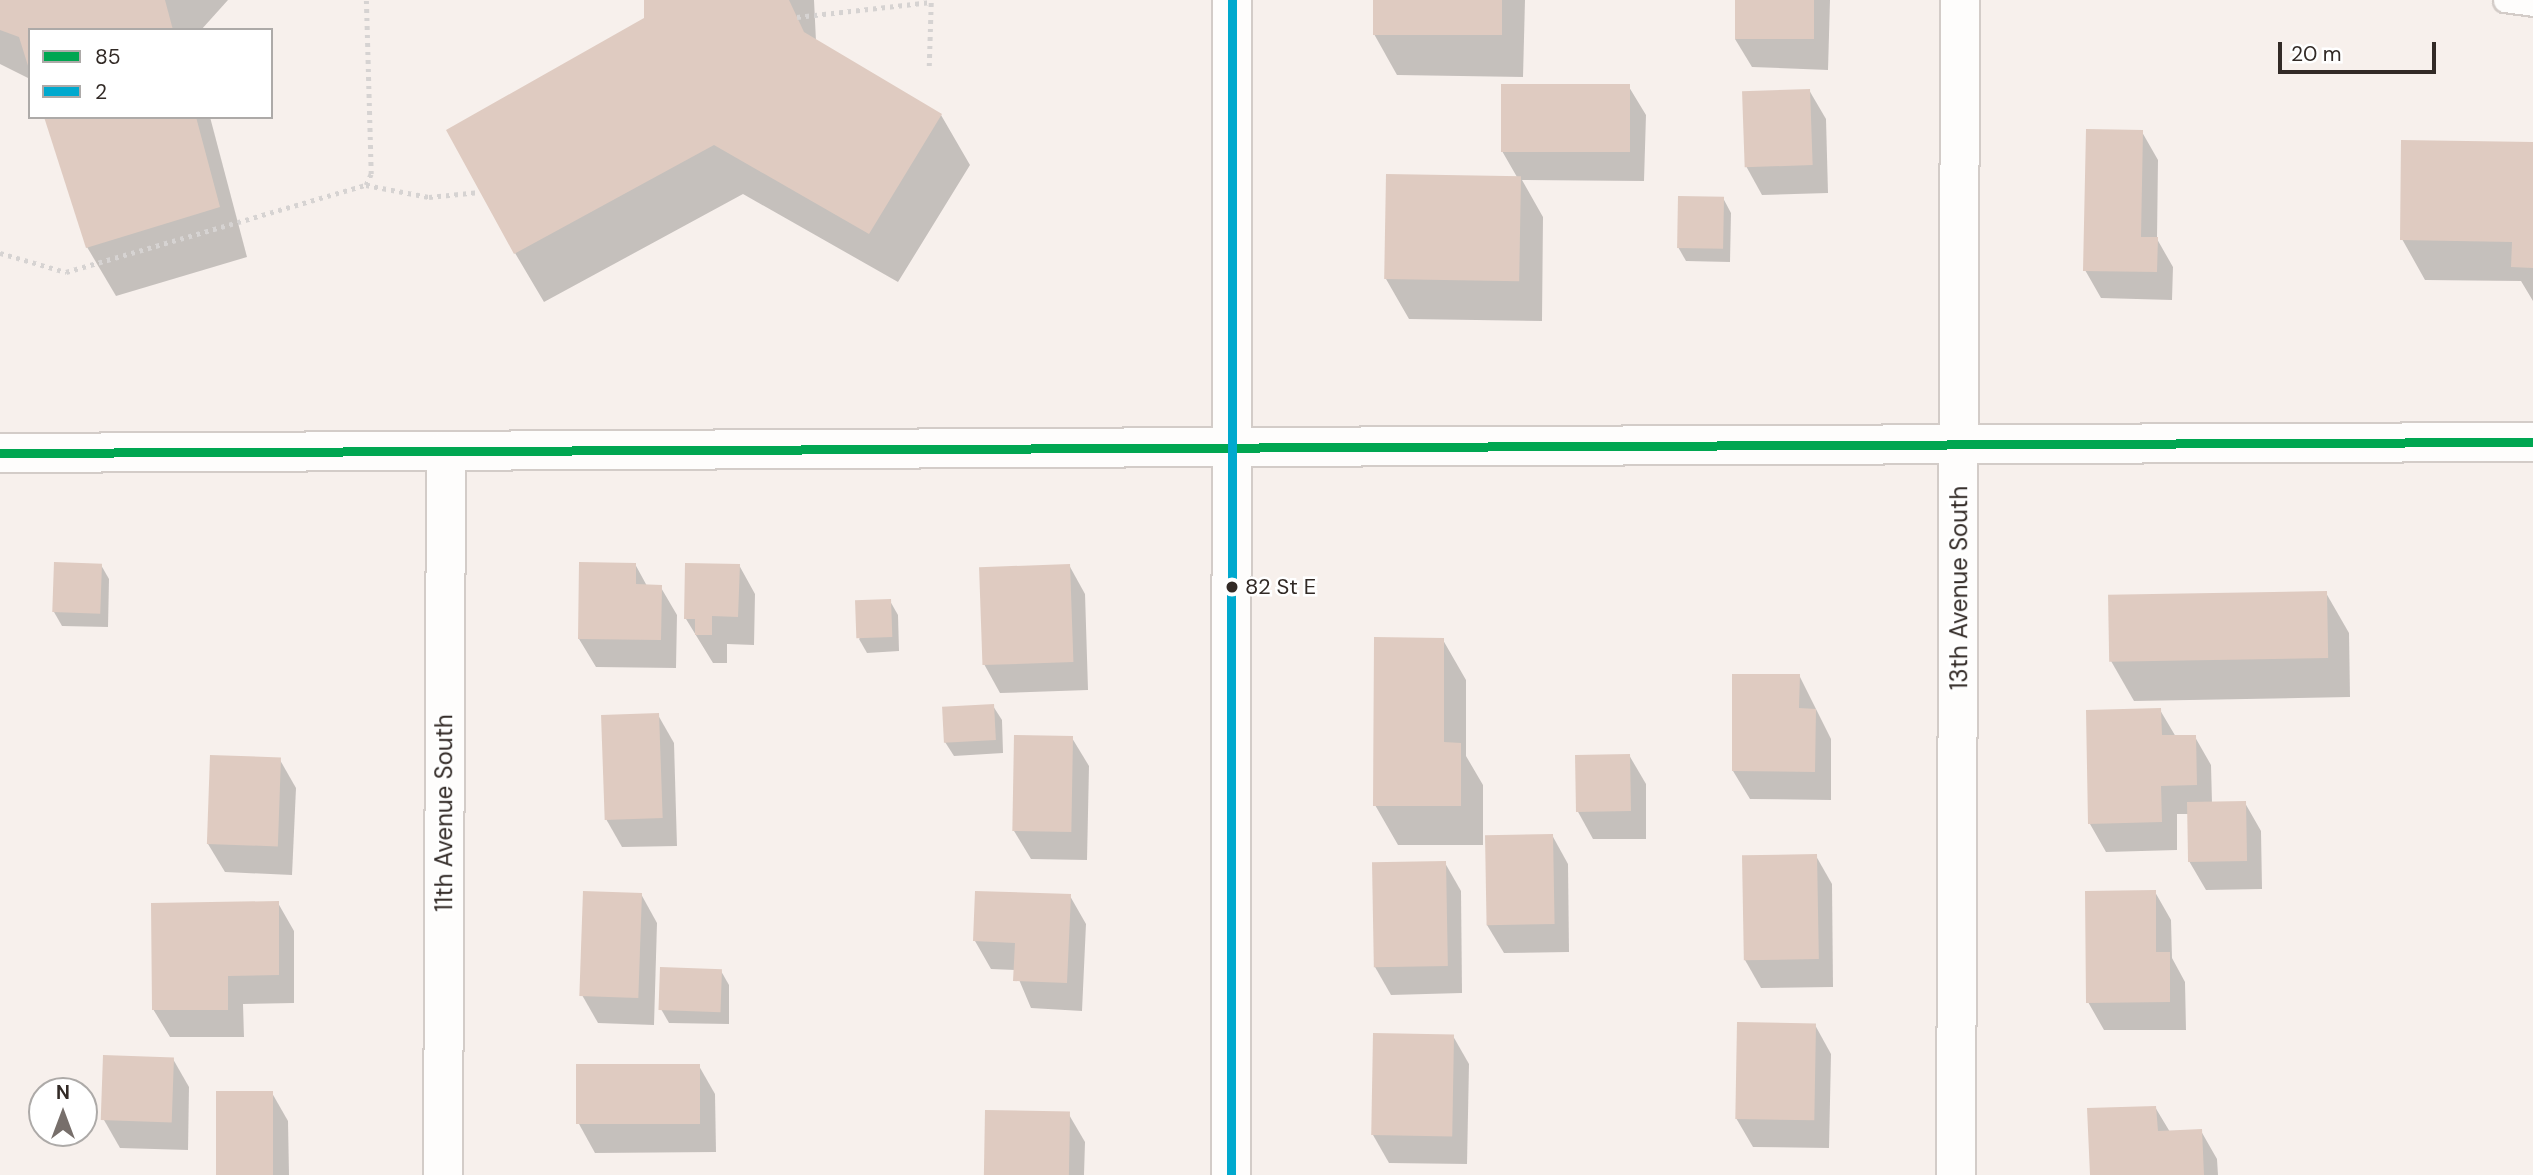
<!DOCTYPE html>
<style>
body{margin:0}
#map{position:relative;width:2533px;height:1175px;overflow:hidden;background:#f7f0ec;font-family:"DM Sans",sans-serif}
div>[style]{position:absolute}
.shadow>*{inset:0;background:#0003}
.building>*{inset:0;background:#dfcbc1;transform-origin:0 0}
.path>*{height:4.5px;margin-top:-2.25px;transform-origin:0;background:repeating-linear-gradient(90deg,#d6d3d2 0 3.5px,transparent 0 8.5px)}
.roads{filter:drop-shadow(2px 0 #d3ccc8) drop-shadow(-2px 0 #d3ccc8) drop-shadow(0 2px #d3ccc8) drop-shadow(0 -2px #d3ccc8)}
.service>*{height:23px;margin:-11.5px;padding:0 11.5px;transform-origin:11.5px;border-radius:11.5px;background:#fefdfc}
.minor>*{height:38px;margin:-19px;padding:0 19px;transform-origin:19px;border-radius:19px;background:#fefdfc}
.tertiary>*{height:38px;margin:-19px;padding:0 19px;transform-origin:19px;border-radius:19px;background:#fefdfc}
.bus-1>*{height:9px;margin:-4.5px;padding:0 4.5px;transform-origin:4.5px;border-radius:4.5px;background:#00a651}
.bus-2>*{height:9px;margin:-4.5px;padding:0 4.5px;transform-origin:4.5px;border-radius:4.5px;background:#00a9ce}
.dots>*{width:19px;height:19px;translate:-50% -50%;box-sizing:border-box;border:4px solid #fff;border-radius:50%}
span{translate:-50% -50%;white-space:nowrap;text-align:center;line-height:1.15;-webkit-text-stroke:5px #fff;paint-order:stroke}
.bus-label{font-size:22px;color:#322a26}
.left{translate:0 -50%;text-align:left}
.street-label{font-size:24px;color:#322a26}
.legend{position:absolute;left:28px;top:28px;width:245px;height:91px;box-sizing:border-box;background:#fff;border:2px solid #adaaa8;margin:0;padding:9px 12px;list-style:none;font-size:21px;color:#322a26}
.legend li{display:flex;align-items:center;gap:14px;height:35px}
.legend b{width:35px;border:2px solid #adaaa8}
.north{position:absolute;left:28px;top:1077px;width:70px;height:70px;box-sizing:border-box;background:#fff;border:2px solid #adaaa8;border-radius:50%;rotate:0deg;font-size:19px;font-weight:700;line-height:28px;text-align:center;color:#322a26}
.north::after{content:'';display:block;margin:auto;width:24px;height:32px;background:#776f6b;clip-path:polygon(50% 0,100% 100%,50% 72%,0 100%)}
.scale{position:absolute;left:2278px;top:42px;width:158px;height:32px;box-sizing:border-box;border:4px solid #322a26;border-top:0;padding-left:9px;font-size:21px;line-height:24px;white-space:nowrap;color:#322a26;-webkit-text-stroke:5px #fff;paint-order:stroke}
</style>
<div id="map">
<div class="shadow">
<i style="clip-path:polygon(0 0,228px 0,201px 30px,30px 30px,30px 79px,0 64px)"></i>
<i style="clip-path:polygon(646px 0,814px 0,816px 41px,941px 115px,970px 165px,898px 282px,743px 194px,544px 302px,515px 253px,646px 19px)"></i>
<i style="clip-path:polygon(1375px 0,1525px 0,1523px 77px,1397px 75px,1374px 34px)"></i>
<i style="clip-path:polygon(1737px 0,1830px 0,1828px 70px,1752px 67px,1735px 39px)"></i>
<i style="clip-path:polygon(1629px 87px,1646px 115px,1644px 181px,1522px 180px,1543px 217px,1542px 321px,1409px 319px,1386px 279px,1517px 177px,1502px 151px)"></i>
<i style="clip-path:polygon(1809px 90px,1826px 119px,1828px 193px,1762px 195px,1746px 166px)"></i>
<i style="clip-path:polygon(46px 117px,210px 117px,247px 257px,116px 296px,87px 247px)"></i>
<i style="clip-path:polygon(2142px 132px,2158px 160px,2157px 239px,2173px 267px,2172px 300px,2101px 298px,2085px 270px)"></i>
<i style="clip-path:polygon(2533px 143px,2533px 301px,2521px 281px,2425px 280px,2402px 239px)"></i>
<i style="clip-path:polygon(1723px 198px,1731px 213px,1730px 262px,1686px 261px,1678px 247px)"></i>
<i style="clip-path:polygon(635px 564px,647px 586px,660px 586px,677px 615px,676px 668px,596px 667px,579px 639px)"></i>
<i style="clip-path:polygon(101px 565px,109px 579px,108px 627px,62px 626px,54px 612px)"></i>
<i style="clip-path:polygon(739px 565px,755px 594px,754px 645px,727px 644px,727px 663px,713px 663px,686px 619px)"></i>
<i style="clip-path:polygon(1069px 565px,1085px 594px,1088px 690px,1000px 693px,984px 664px)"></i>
<i style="clip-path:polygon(2326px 593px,2349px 633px,2350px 697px,2134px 701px,2111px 661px)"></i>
<i style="clip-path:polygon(890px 601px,898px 615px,899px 651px,867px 653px,859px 639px)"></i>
<i style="clip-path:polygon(1443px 640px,1466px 680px,1466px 756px,1483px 785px,1483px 845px,1398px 845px,1375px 805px)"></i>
<i style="clip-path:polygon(1799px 675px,1831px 739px,1831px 800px,1750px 799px,1733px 771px)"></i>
<i style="clip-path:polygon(993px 706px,1002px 720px,1003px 753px,954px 756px,945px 742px)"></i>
<i style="clip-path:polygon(2160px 710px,2176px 737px,2195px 737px,2211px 765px,2212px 803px,2245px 803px,2261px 831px,2262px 889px,2206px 890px,2189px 861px,2188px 814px,2177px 814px,2177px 850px,2106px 852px,2090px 824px)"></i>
<i style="clip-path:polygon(658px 715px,674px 743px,677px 846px,622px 847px,606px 819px)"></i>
<i style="clip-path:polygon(1072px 738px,1089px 766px,1087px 860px,1031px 859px,1014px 831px)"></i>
<i style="clip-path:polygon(1629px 755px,1646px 784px,1646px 839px,1593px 839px,1577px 810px)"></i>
<i style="clip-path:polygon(280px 760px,296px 788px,292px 875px,225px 872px,208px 844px)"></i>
<i style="clip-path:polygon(1552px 835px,1568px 864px,1569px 952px,1504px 953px,1487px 925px)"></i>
<i style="clip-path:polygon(1816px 856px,1832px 884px,1833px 987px,1761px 988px,1745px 960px)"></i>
<i style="clip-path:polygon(1445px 863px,1461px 891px,1462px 993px,1391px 995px,1375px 967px)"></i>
<i style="clip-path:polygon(2155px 892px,2171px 920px,2172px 958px,2185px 982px,2186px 1030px,2104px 1030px,2088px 1002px)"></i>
<i style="clip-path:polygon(641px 894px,657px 923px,654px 1025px,598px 1023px,582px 995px)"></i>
<i style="clip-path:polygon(1070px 896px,1086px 924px,1082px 1011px,1031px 1008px,1015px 970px,991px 969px,975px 941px)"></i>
<i style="clip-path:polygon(278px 903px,294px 931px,294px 1003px,243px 1004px,244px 1037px,170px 1037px,153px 1009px)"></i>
<i style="clip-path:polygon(721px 971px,729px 985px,729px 1024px,669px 1023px,661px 1009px)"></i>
<i style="clip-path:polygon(1815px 1025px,1831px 1054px,1829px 1148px,1753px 1147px,1736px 1118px)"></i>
<i style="clip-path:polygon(1453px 1036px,1469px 1064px,1467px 1164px,1389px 1163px,1373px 1135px)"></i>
<i style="clip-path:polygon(173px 1059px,189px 1087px,188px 1150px,120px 1148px,104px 1120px)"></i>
<i style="clip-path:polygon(699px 1066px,715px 1094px,716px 1152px,595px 1153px,579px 1124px)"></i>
<i style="clip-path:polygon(272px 1093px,288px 1121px,289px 1175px,218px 1175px)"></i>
<i style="clip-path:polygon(2155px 1107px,2170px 1132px,2201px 1131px,2217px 1159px,2218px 1175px,2092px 1175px)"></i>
<i style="clip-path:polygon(1068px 1113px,1085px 1142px,1084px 1175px,985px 1175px)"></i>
</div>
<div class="building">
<i style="clip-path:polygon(0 0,165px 0,173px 30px,30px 30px,29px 69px,19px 37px,0 30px)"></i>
<i style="clip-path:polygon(644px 0,789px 0,804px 32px,942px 114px,869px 234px,714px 145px,514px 254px,446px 130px,644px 18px)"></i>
<i style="left:1373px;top:0;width:129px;height:35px"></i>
<i style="left:1735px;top:0;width:79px;height:39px"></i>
<i style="left:1501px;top:84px;width:129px;height:68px"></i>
<i style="left:1810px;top:89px;width:76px;height:68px;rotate:88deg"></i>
<i style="clip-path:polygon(44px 117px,196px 117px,220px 207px,86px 248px)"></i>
<i style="clip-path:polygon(2086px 129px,2143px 130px,2141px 237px,2158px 237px,2157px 272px,2083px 271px)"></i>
<i style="clip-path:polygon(2401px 140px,2533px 142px,2533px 268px,2511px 267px,2512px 242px,2400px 240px)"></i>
<i style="left:1386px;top:174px;width:135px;height:105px;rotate:1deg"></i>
<i style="left:1678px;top:196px;width:46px;height:52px;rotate:1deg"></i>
<i style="left:54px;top:562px;width:48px;height:50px;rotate:2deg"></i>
<i style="clip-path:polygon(579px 562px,636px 563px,636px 584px,662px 585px,661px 640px,578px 639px)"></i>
<i style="clip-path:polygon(685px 563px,740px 564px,738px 617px,712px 616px,712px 635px,695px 635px,695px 619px,684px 619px)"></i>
<i style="left:1070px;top:564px;width:98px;height:91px;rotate:88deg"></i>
<i style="left:2327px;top:591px;width:67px;height:219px;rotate:89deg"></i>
<i style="left:891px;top:599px;width:38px;height:36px;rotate:88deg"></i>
<i style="clip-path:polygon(1374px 637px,1444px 638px,1444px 742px,1461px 743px,1461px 806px,1373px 806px)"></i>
<i style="clip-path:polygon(1732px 674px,1800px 674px,1799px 708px,1816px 709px,1815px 772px,1732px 771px)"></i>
<i style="left:994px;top:704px;width:36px;height:52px;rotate:87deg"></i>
<i style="clip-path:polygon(2161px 708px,2162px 735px,2196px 735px,2197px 785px,2161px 786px,2162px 822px,2088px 824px,2086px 710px)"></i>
<i style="left:659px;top:713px;width:105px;height:58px;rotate:88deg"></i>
<i style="left:1014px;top:735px;width:59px;height:96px;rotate:1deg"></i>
<i style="left:1630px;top:754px;width:57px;height:55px;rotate:89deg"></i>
<i style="left:210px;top:755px;width:71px;height:89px;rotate:2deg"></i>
<i style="left:2246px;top:801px;width:60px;height:59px;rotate:89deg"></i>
<i style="left:1553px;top:834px;width:90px;height:68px;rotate:89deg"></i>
<i style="left:1817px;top:854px;width:105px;height:75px;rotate:89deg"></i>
<i style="left:1446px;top:861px;width:105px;height:74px;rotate:89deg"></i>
<i style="clip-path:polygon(2156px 890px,2156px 952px,2170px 952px,2170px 1002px,2086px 1003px,2085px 891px)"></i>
<i style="left:583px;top:891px;width:59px;height:105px;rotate:2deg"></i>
<i style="clip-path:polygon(975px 891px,1071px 894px,1067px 983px,1013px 981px,1015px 943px,973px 941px)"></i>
<i style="clip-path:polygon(279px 901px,279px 975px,228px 976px,228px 1010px,152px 1010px,151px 903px)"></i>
<i style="left:660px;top:967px;width:62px;height:43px;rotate:2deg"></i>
<i style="left:1737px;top:1022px;width:79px;height:97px;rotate:1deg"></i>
<i style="left:1373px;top:1033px;width:81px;height:102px;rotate:1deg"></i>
<i style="left:103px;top:1055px;width:71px;height:65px;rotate:2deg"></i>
<i style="left:700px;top:1064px;width:60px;height:124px;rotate:90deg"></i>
<i style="left:216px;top:1091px;width:57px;height:84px"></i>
<i style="clip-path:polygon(2156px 1106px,2158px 1131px,2202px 1129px,2204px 1175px,2090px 1175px,2087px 1108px)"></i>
<i style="left:985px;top:1110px;width:85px;height:65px;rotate:1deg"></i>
</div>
<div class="path">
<i style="left:797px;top:17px;width:135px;rotate:-6.4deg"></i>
<i style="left:929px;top:66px;width:65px;rotate:-88.2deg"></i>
<i style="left:366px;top:185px;width:64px;rotate:10.8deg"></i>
<i style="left:429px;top:197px;width:51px;rotate:-5.6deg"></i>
<i style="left:0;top:253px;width:69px;rotate:16.1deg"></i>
<i style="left:66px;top:272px;width:312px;rotate:-16.2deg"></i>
<i style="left:366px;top:185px;width:12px;rotate:-66deg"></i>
<i style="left:371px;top:174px;width:174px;rotate:-91.6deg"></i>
</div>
<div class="roads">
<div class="service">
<i style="left:2505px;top:0;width:28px;rotate:8deg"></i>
</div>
<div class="minor">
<i style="left:0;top:453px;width:1233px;rotate:-0.28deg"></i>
<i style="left:443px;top:1175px;width:724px;rotate:-89.76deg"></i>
<i style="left:1956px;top:1175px;width:1175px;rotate:-89.8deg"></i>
</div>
<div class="tertiary">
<i style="left:1233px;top:447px;width:1300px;rotate:-0.22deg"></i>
<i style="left:1231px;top:1175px;width:1175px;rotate:-89.95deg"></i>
</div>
</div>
<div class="bus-1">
<i style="left:0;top:453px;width:2533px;rotate:-0.25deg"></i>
</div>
<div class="bus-2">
<i style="left:1231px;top:1175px;width:1175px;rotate:-89.95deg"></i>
</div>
<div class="dots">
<i style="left:1232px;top:587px;background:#322a26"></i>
</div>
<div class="bus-label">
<span class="left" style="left:1245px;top:587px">82 St E</span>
</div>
<div class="street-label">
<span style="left:1959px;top:588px;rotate:-90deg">13th Avenue South</span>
<span style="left:444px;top:813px;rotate:-90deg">11th Avenue South</span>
</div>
<ul class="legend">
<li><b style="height:9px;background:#00a651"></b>85</li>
<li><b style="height:9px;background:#00a9ce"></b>2</li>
</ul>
<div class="north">N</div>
<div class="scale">20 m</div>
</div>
